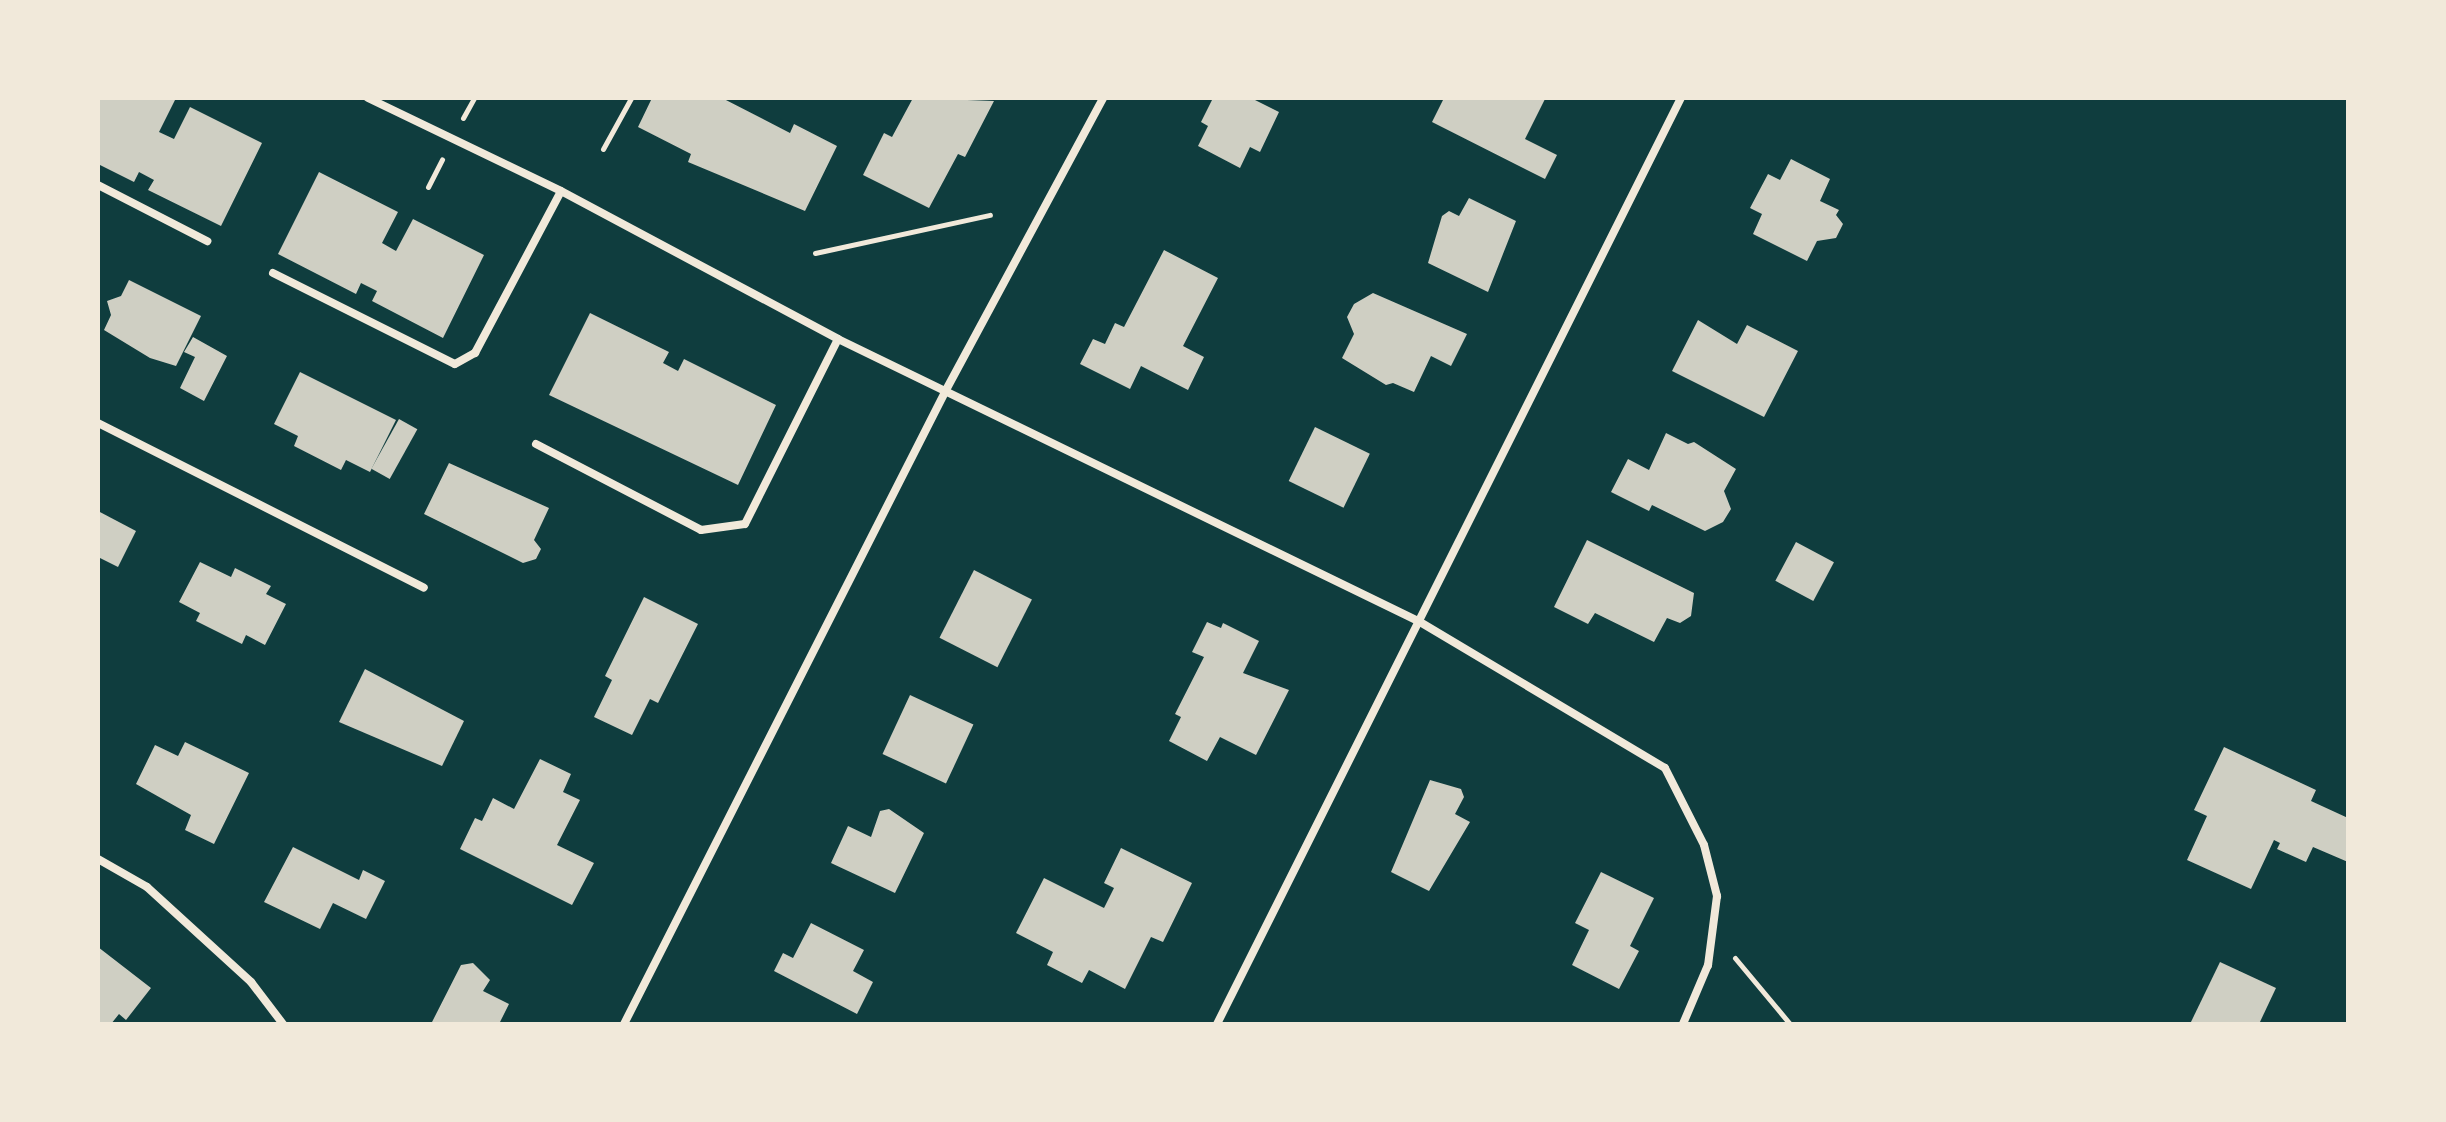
<!DOCTYPE html>
<style>
body{margin:0}
#map{position:relative;width:2446px;height:1122px;overflow:hidden;background:#0f3d3e;font-family:Manrope,sans-serif}
div>[style]{position:absolute}
.building>*{inset:0;background:#cfcfc3;transform-origin:0 0}
.path>*{height:5px;margin:-2.5px;padding:0 2.5px;transform-origin:2.5px;border-radius:2.5px;background:#f1e9da}
.minor>*{height:8px;margin:-4px;padding:0 4px;transform-origin:4px;border-radius:4px;background:#f1e9da}
span{translate:-50% -50%;white-space:nowrap;text-align:center;line-height:1.15;-webkit-text-stroke:8px #f1e9da;paint-order:stroke}
.frame{position:absolute;inset:0;border:100px solid #f1e9da;pointer-events:none}
</style>
<div id="map">
<div class="building">
<i style="clip-path:polygon(98px 98px,172px 98px,175px 100px,159px 132px,174px 139px,190px 107px,262px 143px,221px 226px,148px 190px,154px 180px,139px 172px,134px 182px,98px 164px)"></i>
<i style="clip-path:polygon(652px 98px,722px 98px,790px 133px,794px 124px,837px 146px,805px 211px,688px 162px,691px 154px,638px 127px)"></i>
<i style="clip-path:polygon(913px 98px,994px 101px,965px 157px,958px 154px,929px 208px,863px 175px,884px 133px,892px 137px)"></i>
<i style="clip-path:polygon(1213px 98px,1251px 98px,1279px 112px,1260px 152px,1250px 147px,1240px 168px,1198px 146px,1208px 126px,1201px 122px)"></i>
<i style="clip-path:polygon(1444px 98px,1545px 99px,1525px 139px,1557px 155px,1545px 179px,1432px 122px)"></i>
<i style="clip-path:polygon(1791px 159px,1830px 179px,1820px 201px,1839px 210px,1836px 215px,1843px 224px,1836px 238px,1817px 241px,1807px 261px,1753px 234px,1762px 214px,1750px 208px,1768px 174px,1780px 180px)"></i>
<i style="clip-path:polygon(319px 172px,398px 212px,382px 243px,396px 251px,413px 219px,484px 255px,443px 338px,372px 301px,377px 291px,361px 283px,356px 294px,278px 254px)"></i>
<i style="clip-path:polygon(1469px 198px,1516px 221px,1488px 292px,1428px 263px,1442px 216px,1449px 211px,1459px 216px)"></i>
<i style="clip-path:polygon(1164px 250px,1218px 278px,1183px 346px,1204px 357px,1188px 390px,1141px 366px,1130px 389px,1080px 364px,1093px 339px,1105px 344px,1115px 323px,1124px 327px)"></i>
<i style="clip-path:polygon(129px 280px,201px 316px,176px 366px,150px 358px,104px 330px,111px 315px,107px 301px,121px 296px)"></i>
<i style="clip-path:polygon(1373px 293px,1467px 334px,1451px 366px,1431px 356px,1414px 392px,1393px 383px,1386px 385px,1342px 358px,1354px 334px,1347px 317px,1354px 304px)"></i>
<i style="clip-path:polygon(590px 313px,669px 352px,663px 363px,678px 371px,684px 359px,776px 405px,738px 485px,549px 395px)"></i>
<i style="clip-path:polygon(1698px 320px,1737px 344px,1747px 325px,1798px 351px,1764px 417px,1672px 371px)"></i>
<i style="clip-path:polygon(193px 337px,227px 356px,204px 401px,180px 388px,195px 357px,184px 352px)"></i>
<i style="clip-path:polygon(300px 372px,396px 420px,370px 472px,346px 460px,341px 470px,294px 446px,298px 436px,274px 424px)"></i>
<i style="left:399px;top:419px;width:21px;height:57px;rotate:29deg"></i>
<i style="left:1315px;top:427px;width:61px;height:60px;rotate:26deg"></i>
<i style="clip-path:polygon(1666px 433px,1688px 444px,1694px 442px,1736px 469px,1724px 491px,1731px 509px,1723px 522px,1705px 531px,1652px 505px,1649px 511px,1611px 492px,1628px 459px,1649px 470px)"></i>
<i style="clip-path:polygon(449px 463px,549px 508px,534px 540px,541px 549px,536px 559px,523px 563px,424px 514px)"></i>
<i style="clip-path:polygon(98px 511px,136px 531px,118px 567px,98px 557px)"></i>
<i style="clip-path:polygon(1587px 540px,1694px 593px,1691px 616px,1680px 623px,1667px 618px,1654px 642px,1595px 613px,1588px 624px,1554px 607px)"></i>
<i style="left:1796px;top:542px;width:43px;height:44px;rotate:28deg"></i>
<i style="clip-path:polygon(200px 562px,231px 577px,235px 568px,271px 586px,266px 594px,286px 604px,265px 645px,246px 635px,242px 644px,196px 621px,200px 613px,179px 602px)"></i>
<i style="left:974px;top:570px;width:65px;height:76px;rotate:27deg"></i>
<i style="clip-path:polygon(644px 597px,698px 624px,658px 703px,650px 699px,632px 735px,594px 717px,612px 680px,605px 676px)"></i>
<i style="clip-path:polygon(1207px 622px,1221px 628px,1223px 623px,1259px 641px,1243px 673px,1289px 690px,1256px 755px,1220px 737px,1207px 761px,1169px 741px,1181px 717px,1175px 714px,1204px 657px,1192px 652px)"></i>
<i style="clip-path:polygon(365px 669px,464px 721px,442px 766px,339px 722px)"></i>
<i style="left:910px;top:695px;width:70px;height:65px;rotate:25deg"></i>
<i style="clip-path:polygon(185px 742px,249px 773px,214px 844px,185px 830px,191px 815px,136px 784px,155px 745px,178px 756px)"></i>
<i style="clip-path:polygon(2224px 747px,2316px 790px,2311px 801px,2348px 818px,2348px 862px,2313px 847px,2306px 862px,2277px 849px,2280px 843px,2274px 840px,2251px 889px,2187px 860px,2207px 816px,2194px 810px)"></i>
<i style="clip-path:polygon(540px 759px,571px 774px,563px 792px,580px 800px,557px 845px,594px 863px,572px 905px,460px 849px,475px 818px,482px 821px,493px 798px,514px 809px)"></i>
<i style="clip-path:polygon(1430px 780px,1461px 789px,1464px 797px,1455px 814px,1470px 822px,1429px 891px,1391px 872px)"></i>
<i style="clip-path:polygon(889px 809px,924px 833px,895px 893px,831px 863px,848px 826px,871px 837px,880px 811px)"></i>
<i style="clip-path:polygon(293px 847px,359px 880px,363px 870px,385px 881px,366px 919px,333px 903px,320px 929px,264px 902px)"></i>
<i style="clip-path:polygon(1121px 848px,1192px 883px,1163px 942px,1151px 937px,1125px 989px,1089px 970px,1082px 983px,1047px 965px,1053px 952px,1016px 933px,1044px 878px,1104px 908px,1114px 888px,1104px 883px)"></i>
<i style="clip-path:polygon(1601px 872px,1654px 898px,1630px 946px,1639px 951px,1619px 989px,1572px 965px,1589px 930px,1575px 923px)"></i>
<i style="clip-path:polygon(811px 923px,864px 950px,853px 971px,873px 982px,857px 1014px,774px 971px,783px 953px,793px 958px)"></i>
<i style="clip-path:polygon(98px 947px,151px 988px,126px 1020px,119px 1014px,111px 1024px,98px 1024px)"></i>
<i style="clip-path:polygon(2220px 962px,2276px 988px,2259px 1024px,2190px 1024px)"></i>
<i style="clip-path:polygon(473px 963px,490px 980px,483px 991px,509px 1004px,499px 1024px,431px 1024px,461px 965px)"></i>
</div>
<div class="path">
<i style="left:463px;top:118px;width:23px;rotate:-61deg"></i>
<i style="left:603px;top:149px;width:58px;rotate:-61.2deg"></i>
<i style="left:428px;top:187px;width:31px;rotate:-63deg"></i>
<i style="left:815px;top:253px;width:179px;rotate:-12.3deg"></i>
<i style="left:1735px;top:958px;width:86px;rotate:50.2deg"></i>
</div>
<div class="minor">
<i style="left:368px;top:98px;width:214px;rotate:25.7deg"></i>
<i style="left:561px;top:191px;width:314px;rotate:28.1deg"></i>
<i style="left:838px;top:339px;width:647px;rotate:25.93deg"></i>
<i style="left:1420px;top:622px;width:285px;rotate:30.8deg"></i>
<i style="left:1665px;top:768px;width:86px;rotate:63.1deg"></i>
<i style="left:1704px;top:845px;width:53px;rotate:75.7deg"></i>
<i style="left:1717px;top:896px;width:70px;rotate:97.4deg"></i>
<i style="left:1708px;top:965px;width:64px;rotate:113deg"></i>
<i style="left:98px;top:185px;width:123px;rotate:27.2deg"></i>
<i style="left:273px;top:273px;width:203px;rotate:26.6deg"></i>
<i style="left:455px;top:364px;width:23px;rotate:-29deg"></i>
<i style="left:475px;top:353px;width:183px;rotate:-62deg"></i>
<i style="left:98px;top:423px;width:365px;rotate:26.8deg"></i>
<i style="left:536px;top:444px;width:186px;rotate:27.5deg"></i>
<i style="left:701px;top:530px;width:44px;rotate:-7.8deg"></i>
<i style="left:745px;top:524px;width:207px;rotate:-63.3deg"></i>
<i style="left:98px;top:859px;width:56px;rotate:29.7deg"></i>
<i style="left:147px;top:887px;width:141px;rotate:42.4deg"></i>
<i style="left:251px;top:982px;width:53px;rotate:52.7deg"></i>
<i style="left:624px;top:1024px;width:711px;rotate:-63.07deg"></i>
<i style="left:946px;top:390px;width:332px;rotate:-61.7deg"></i>
<i style="left:1217px;top:1024px;width:1036px;rotate:-63.39deg"></i>
</div>
<div class="frame"></div>
</div>
